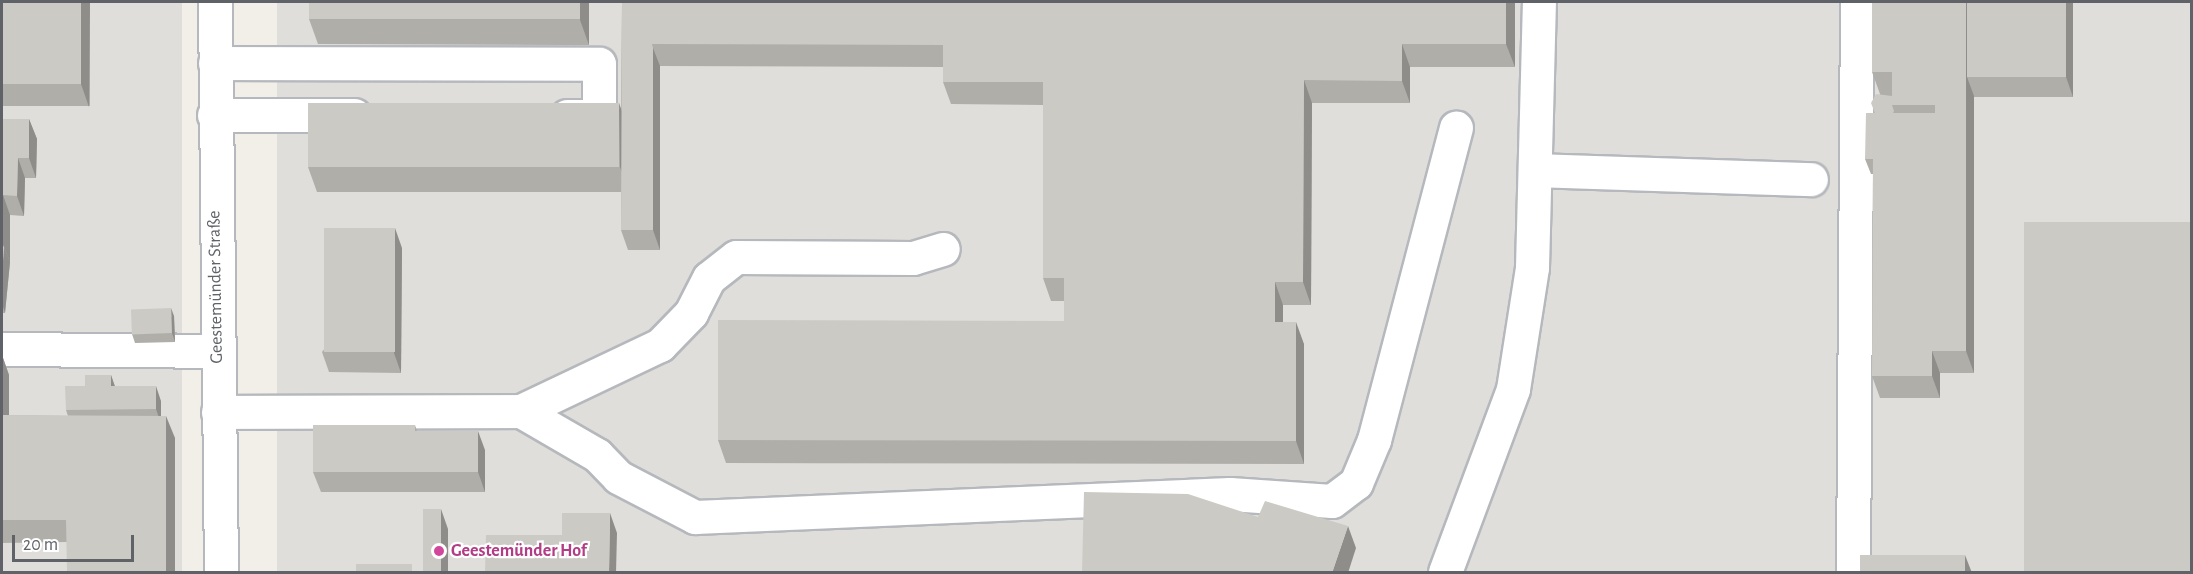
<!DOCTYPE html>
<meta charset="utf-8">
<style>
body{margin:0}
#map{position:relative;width:2193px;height:574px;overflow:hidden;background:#f1efe8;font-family:"Alegreya Sans",sans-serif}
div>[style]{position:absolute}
.industrial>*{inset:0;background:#e0deda;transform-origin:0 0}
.roads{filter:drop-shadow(2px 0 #b5b8bc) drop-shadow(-2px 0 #b5b8bc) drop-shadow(0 2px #b5b8bc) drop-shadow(0 -2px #b5b8bc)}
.minor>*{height:33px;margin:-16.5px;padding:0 16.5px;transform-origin:16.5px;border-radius:16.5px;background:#fff}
.wall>*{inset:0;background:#afaea9;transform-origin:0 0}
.shaded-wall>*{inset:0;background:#8f8d8a}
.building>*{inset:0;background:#cccac5;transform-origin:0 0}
.dots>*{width:16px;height:16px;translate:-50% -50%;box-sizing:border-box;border:3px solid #fff;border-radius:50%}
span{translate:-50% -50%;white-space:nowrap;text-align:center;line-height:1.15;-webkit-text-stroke:4.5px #fff;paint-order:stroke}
.street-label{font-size:18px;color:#5f6368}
.hotel-label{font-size:18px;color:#b23c85;font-weight:700}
.left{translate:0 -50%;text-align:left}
.frame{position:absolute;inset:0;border:3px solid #5f6368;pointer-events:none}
.scale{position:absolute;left:12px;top:535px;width:122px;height:27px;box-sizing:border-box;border:3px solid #5f6368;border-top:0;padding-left:8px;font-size:18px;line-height:21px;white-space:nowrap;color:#5f6368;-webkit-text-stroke:4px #fff;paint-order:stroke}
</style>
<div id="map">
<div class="industrial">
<i style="left:2px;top:2px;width:180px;height:570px"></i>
<i style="left:277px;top:2px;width:1914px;height:570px"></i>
</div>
<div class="roads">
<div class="minor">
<i style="left:215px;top:2px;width:570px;rotate:89.4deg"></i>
<i style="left:215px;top:63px;width:384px;rotate:0.1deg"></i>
<i style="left:599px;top:64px;width:52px;rotate:90deg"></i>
<i style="left:599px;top:116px;width:32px;rotate:180deg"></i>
<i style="left:214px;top:115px;width:140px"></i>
<i style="left:1535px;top:170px;width:276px;rotate:1.9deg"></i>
<i style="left:2px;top:349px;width:215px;rotate:0.5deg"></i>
<i style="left:521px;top:411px;width:88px;rotate:30.1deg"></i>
<i style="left:597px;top:455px;width:30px;rotate:46deg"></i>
<i style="left:618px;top:477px;width:87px;rotate:27.5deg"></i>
<i style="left:695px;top:517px;width:535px;rotate:-2.46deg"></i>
<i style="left:1230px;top:494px;width:102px;rotate:3.9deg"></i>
<i style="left:1332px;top:501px;width:30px;rotate:-37deg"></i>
<i style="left:1356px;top:483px;width:47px;rotate:-67.3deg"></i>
<i style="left:1374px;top:440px;width:323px;rotate:-75.3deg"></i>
<i style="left:218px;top:412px;width:303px;rotate:-0.2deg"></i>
<i style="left:521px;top:411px;width:154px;rotate:-25.4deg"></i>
<i style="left:660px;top:345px;width:45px;rotate:-45.9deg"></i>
<i style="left:691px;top:313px;width:39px;rotate:-63deg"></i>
<i style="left:709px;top:278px;width:34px;rotate:-38deg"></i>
<i style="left:736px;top:257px;width:177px;rotate:0.3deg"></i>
<i style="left:913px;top:258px;width:31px;rotate:-17deg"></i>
<i style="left:1445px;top:572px;width:195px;rotate:-69.6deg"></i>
<i style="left:1513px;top:389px;width:123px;rotate:-81.1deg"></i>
<i style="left:1532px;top:267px;width:265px;rotate:-88.5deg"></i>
<i style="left:1853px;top:572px;width:570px;rotate:-89.6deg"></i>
</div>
</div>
<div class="wall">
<i style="left:2px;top:2px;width:88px;height:104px"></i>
<i style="clip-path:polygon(589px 2px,589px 45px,318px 44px,309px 19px)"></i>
<i style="clip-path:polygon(622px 2px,1515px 2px,1515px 67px,1410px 67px,1410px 103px,1312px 103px,1311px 305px,1283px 305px,1283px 322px,1304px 344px,1304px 464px,726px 463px,718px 440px,1064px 321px,1064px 301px,1051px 301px,1043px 278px,1043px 105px,951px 104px,943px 82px,943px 67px,660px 66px,660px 250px,628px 250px,621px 230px,621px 192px,317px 192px,308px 167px,621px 109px)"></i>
<i style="clip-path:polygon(2073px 2px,2073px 97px,1974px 97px,1974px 96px,1974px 373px,1940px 373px,1940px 398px,1880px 398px,1872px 376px,1873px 174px,1871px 174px,1865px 159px,1875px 113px,1880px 94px,1872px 72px)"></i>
<i style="clip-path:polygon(2px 119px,29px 119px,37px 139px,36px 178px,25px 178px,24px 216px,10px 215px,10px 262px,5px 313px,2px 313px)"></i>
<i style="clip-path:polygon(402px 248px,401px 373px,329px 372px,322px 352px)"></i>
<i style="clip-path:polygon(174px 316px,175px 342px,135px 343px,132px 334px)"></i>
<i style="clip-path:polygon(2px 355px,9px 375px,9px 415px,68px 416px,66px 410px,85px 386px,111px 375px,115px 386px,161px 401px,161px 416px,175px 438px,175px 573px,67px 542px,2px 543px)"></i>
<i style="clip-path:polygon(415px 425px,417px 431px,485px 450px,485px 492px,321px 492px,313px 472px)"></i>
</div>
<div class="shaded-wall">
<i style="clip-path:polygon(81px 2px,90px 2px,89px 107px,81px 84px)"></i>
<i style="clip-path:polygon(580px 2px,589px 2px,589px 45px,580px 20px)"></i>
<i style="clip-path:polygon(1506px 2px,1515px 2px,1515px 67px,1506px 44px)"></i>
<i style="clip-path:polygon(1966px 2px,1974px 2px,1967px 77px,1974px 96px,1974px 373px,1966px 351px)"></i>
<i style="clip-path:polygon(2066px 2px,2073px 2px,2073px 97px,2066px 77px)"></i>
<i style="clip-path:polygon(1402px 44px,1410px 67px,1410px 103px,1402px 81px)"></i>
<i style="clip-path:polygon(653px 48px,660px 66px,660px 250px,653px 230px)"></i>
<i style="clip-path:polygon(1304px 80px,1312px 103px,1311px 305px,1303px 282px)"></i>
<i style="clip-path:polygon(619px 103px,628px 128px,629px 192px,620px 167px)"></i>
<i style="clip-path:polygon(29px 119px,37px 139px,36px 178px,29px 158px)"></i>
<i style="clip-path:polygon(18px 158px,25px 178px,24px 216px,17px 196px)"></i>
<i style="clip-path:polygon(3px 195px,10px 215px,10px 262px,2px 242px)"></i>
<i style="clip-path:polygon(395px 228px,402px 248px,401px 373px,394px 353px)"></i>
<i style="clip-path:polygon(4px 247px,10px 262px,5px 313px,2px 304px,2px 275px)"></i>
<i style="clip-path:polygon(1275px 282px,1283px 305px,1283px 344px,1275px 322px)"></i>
<i style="clip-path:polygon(171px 308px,174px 316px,175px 342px,172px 333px)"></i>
<i style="clip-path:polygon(1296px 322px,1304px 344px,1304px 464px,1296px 441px)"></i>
<i style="clip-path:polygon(1932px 351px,1940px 373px,1940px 398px,1932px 376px)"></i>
<i style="clip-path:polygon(2px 355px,9px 375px,9px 438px,2px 417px)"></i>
<i style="clip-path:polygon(111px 375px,116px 390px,111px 386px)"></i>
<i style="clip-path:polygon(156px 386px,161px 401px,161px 424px,156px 409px)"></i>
<i style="clip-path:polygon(166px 416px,175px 438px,175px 573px,166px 573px)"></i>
<i style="clip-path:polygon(478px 431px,485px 450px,485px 492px,478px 472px)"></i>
<i style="clip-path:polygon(441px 509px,448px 529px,448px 573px,441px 573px)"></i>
<i style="clip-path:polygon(610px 513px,617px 533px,616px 573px,609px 573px)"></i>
<i style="clip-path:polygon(1348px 526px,1356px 548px,1348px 573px,1332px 573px)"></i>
<i style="clip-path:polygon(1965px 555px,1972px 573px,1965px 573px)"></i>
</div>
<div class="building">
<i style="left:2px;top:2px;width:79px;height:82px"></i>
<i style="left:309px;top:2px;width:271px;height:17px"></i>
<i style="clip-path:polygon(622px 2px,652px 2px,652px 44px,653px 48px,653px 230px,621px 230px)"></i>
<i style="clip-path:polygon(652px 2px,1506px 2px,1506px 44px,1402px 44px,1402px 81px,1304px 80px,1303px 282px,1275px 282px,1275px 322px,1296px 322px,1296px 441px,718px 440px,718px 320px,1064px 321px,1064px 278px,1043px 278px,1043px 82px,943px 82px,943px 45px,652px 44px)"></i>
<i style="clip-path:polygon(1872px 2px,1966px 2px,1966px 351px,1932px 351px,1932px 376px,1872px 376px,1873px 152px,1935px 152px,1935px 105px,1892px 105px,1892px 72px,1872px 72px)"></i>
<i style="left:1967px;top:2px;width:99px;height:75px"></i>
<i style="clip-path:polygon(1876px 94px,1892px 96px,1892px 105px,1894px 111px,1893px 113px,1875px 113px,1871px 103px)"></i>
<i style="left:308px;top:103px;width:311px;height:64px"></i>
<i style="clip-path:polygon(1866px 113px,1935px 113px,1935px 152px,1873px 152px,1873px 159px,1865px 159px)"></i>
<i style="clip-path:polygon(2px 119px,29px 119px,29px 158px,18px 158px,17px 196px,3px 195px,2px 242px)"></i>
<i style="left:2024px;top:222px;width:168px;height:351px"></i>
<i style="left:324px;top:228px;width:71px;height:124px"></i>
<i style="clip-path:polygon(2px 246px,4px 247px,2px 275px)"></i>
<i style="left:171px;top:308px;width:25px;height:40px;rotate:88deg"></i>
<i style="clip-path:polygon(85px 375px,111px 375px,111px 386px,156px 386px,156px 409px,66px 410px,65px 386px,85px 386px)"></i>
<i style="clip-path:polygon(2px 415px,166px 416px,166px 573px,67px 573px,66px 520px,2px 520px)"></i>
<i style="clip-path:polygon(313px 425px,415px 425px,415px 431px,478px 431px,478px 472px,313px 472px)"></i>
<i style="clip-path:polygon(1084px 492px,1188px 494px,1258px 517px,1265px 501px,1348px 526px,1332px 573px,1082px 573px)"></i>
<i style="left:441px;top:509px;width:64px;height:18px;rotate:90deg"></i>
<i style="clip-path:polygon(562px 513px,610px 513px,609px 573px,485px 573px,486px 535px,562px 535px)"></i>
<i style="left:1860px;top:555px;width:105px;height:18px"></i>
<i style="left:356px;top:564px;width:56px;height:9px"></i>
</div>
<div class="dots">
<i style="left:439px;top:551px;background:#d1479c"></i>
</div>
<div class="street-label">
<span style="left:216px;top:287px;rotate:-91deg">Geestemünder Straße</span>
</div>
<div class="hotel-label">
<span class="left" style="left:451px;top:551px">Geestemünder Hof</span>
</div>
<div class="frame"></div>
<div class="scale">20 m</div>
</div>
